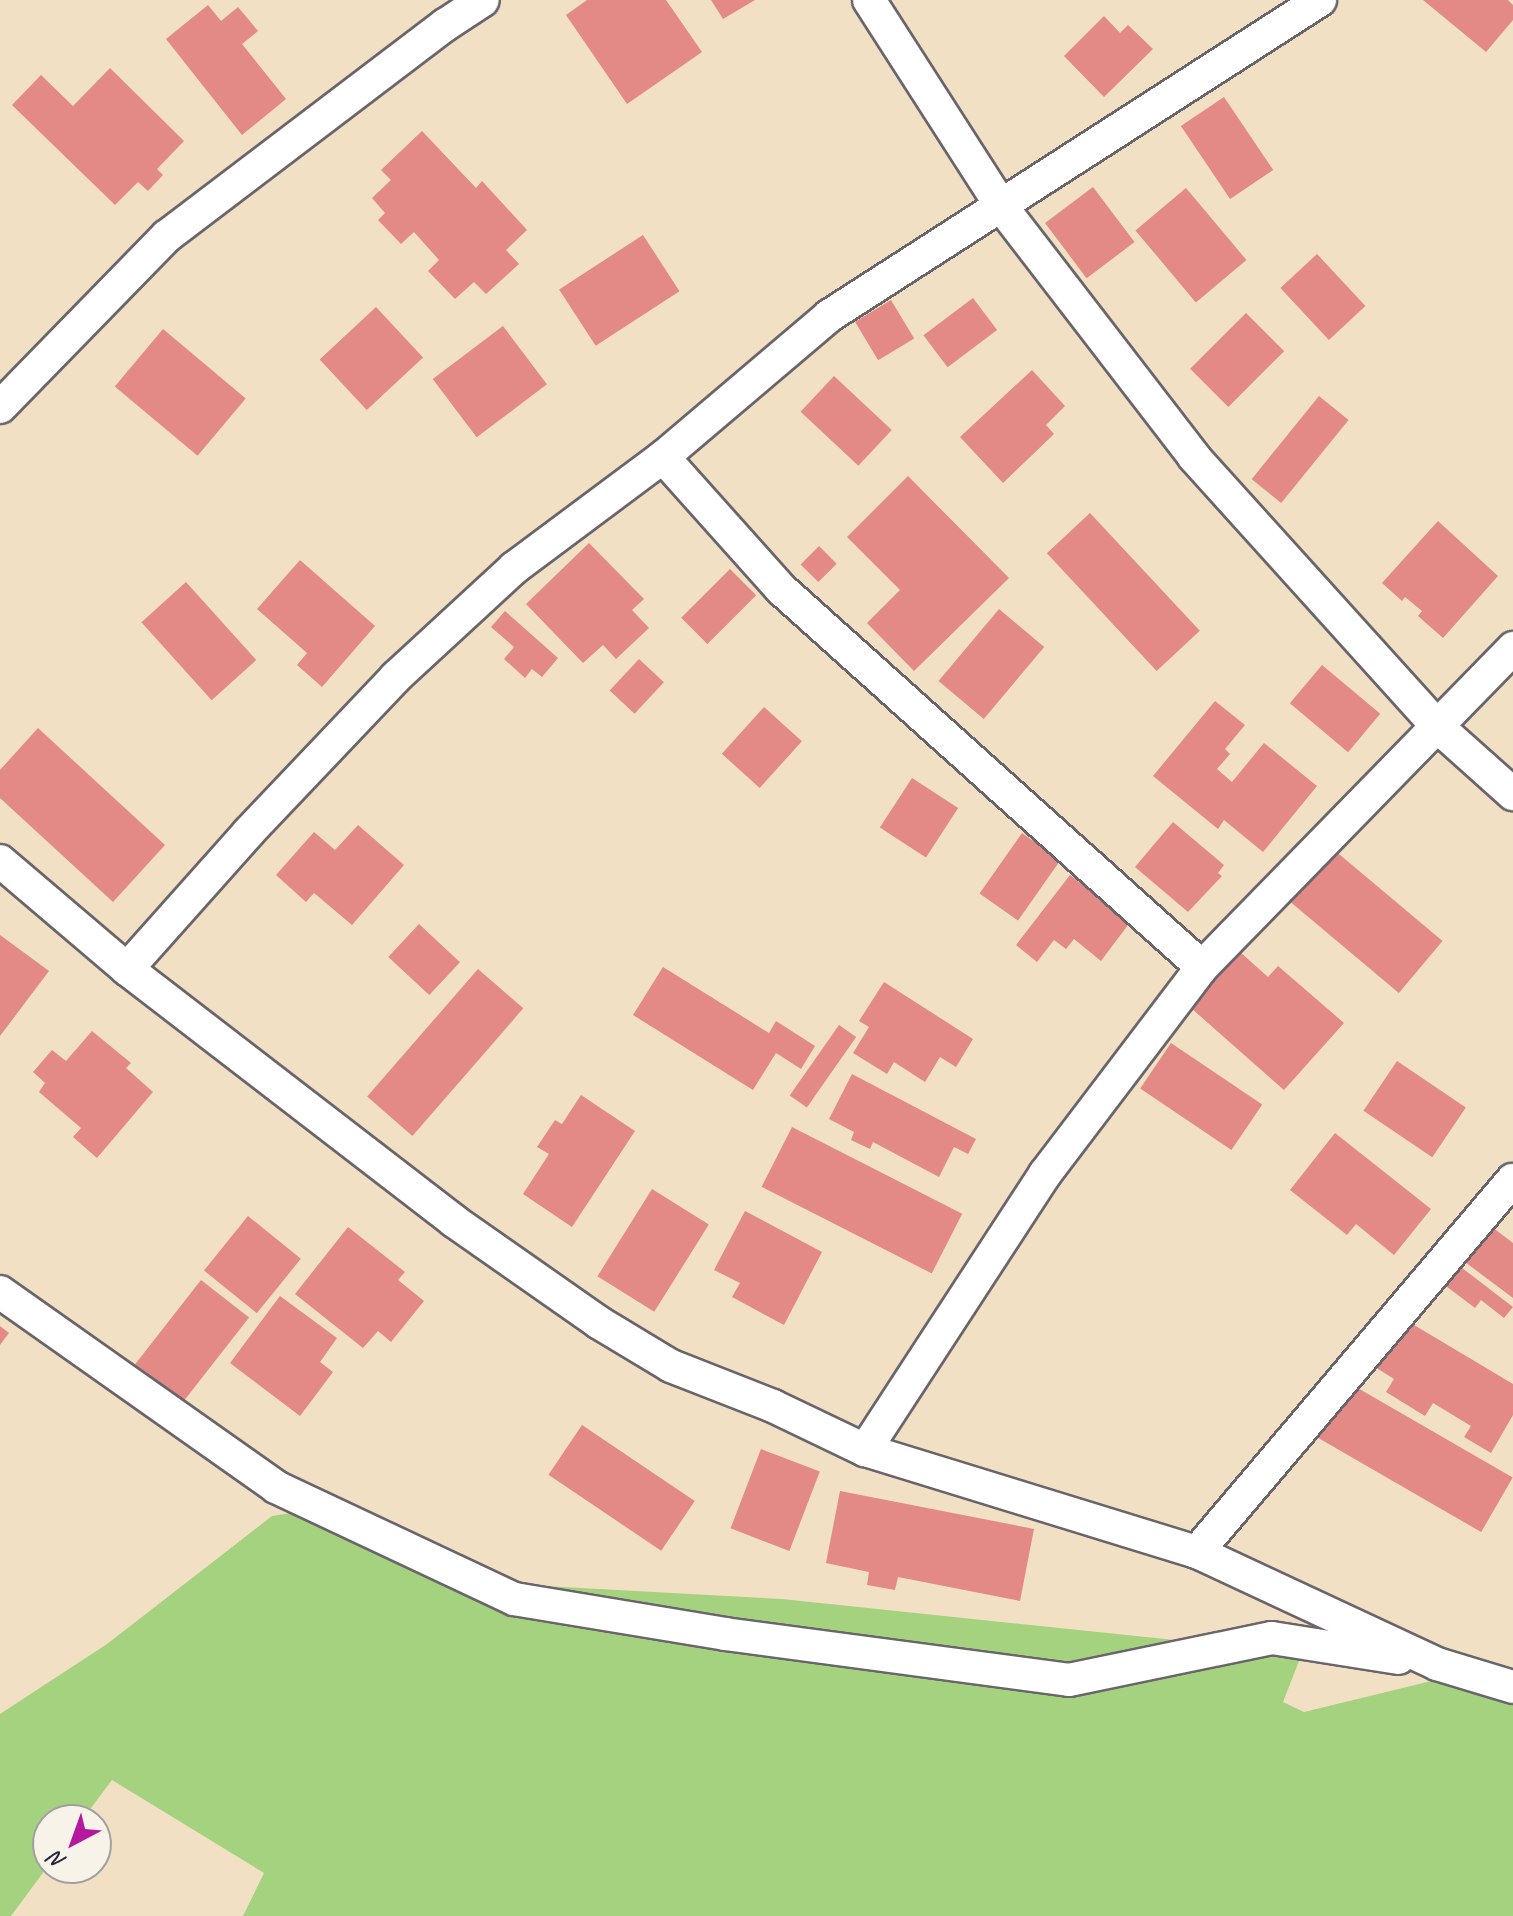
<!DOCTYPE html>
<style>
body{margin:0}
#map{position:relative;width:1513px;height:1916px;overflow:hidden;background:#f1e0c3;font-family:Caveat,sans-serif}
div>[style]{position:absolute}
.green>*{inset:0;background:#a5d27f}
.building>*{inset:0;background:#e38a86;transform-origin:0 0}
.roads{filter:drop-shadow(2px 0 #6a646b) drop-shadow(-2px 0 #6a646b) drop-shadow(0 2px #6a646b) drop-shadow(0 -2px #6a646b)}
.street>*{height:32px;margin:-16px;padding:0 16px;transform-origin:16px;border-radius:16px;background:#fff}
span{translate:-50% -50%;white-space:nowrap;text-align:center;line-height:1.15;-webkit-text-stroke:7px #f7f3e8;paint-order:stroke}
.north{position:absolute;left:32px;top:1804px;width:80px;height:80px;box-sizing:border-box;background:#f7f3e8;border:2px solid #a29fa3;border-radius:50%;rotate:221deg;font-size:22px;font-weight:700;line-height:32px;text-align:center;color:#22223b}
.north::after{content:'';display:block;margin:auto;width:28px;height:36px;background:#b5179e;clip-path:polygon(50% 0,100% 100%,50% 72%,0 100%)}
</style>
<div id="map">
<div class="green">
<i style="clip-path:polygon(315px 1509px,526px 1585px,782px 1599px,1194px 1642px,1224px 1632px,1299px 1661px,1283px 1702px,1304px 1712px,1452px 1676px,1513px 1686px,1513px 1916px,243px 1916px,264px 1873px,112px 1780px,82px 1820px,48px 1820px,48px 1866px,11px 1916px,0 1916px,0 1714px,107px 1644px,272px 1516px)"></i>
</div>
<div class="building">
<i style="clip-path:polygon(587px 0,666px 0,702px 52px,627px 104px,566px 15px)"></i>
<i style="clip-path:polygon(711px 0,755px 0,723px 19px)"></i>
<i style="clip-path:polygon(1423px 0,1508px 0,1513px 5px,1513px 20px,1486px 52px)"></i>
<i style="clip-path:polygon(208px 5px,221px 21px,238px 7px,258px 31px,242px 44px,286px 99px,242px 135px,166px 39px)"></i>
<i style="clip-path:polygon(1104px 16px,1120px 33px,1128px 25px,1153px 49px,1104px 97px,1064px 56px)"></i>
<i style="clip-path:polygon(110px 68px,184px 141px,157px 169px,163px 175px,148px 191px,138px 182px,115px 205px,12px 105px,41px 75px,73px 106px)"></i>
<i style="left:1224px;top:97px;width:88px;height:52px;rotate:56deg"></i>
<i style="clip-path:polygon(422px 131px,476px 188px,482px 181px,527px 230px,506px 250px,519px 264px,486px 294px,474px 282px,455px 299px,428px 271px,439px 260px,414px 232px,401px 244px,378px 220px,385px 213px,372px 198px,391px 180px,381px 170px)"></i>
<i style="left:1093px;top:187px;width:69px;height:60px;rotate:53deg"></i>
<i style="left:1186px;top:188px;width:94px;height:66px;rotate:50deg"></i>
<i style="left:643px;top:235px;width:67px;height:100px;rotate:57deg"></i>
<i style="left:1317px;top:254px;width:71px;height:50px;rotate:47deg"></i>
<i style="left:973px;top:298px;width:40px;height:62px;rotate:53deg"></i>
<i style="left:891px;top:300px;width:45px;height:42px;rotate:59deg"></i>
<i style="left:376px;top:307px;width:69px;height:77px;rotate:47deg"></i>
<i style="left:1246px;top:313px;width:54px;height:79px;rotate:45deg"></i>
<i style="left:503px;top:326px;width:73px;height:88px;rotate:53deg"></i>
<i style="left:163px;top:329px;width:108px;height:75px;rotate:40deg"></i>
<i style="clip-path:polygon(1032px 370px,1065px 406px,1046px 425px,1054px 434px,1003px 483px,960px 437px)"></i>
<i style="left:834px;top:376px;width:79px;height:49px;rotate:43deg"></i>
<i style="left:1319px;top:396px;width:38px;height:107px;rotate:39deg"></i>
<i style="clip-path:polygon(908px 476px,1009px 578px,914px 671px,867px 623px,900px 590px,847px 537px)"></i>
<i style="left:1090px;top:513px;width:161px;height:59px;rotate:47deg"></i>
<i style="clip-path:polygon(1438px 521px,1498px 576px,1443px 638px,1418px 616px,1422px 611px,1405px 597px,1402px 601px,1382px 583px)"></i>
<i style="clip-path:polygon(589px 543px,644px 599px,632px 610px,649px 628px,616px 659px,603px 645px,583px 663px,526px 604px)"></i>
<i style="left:819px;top:546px;width:25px;height:26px;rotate:45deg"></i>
<i style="clip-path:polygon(300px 560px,375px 626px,322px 687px,297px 665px,307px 653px,257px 609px)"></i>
<i style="left:730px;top:569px;width:37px;height:69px;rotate:45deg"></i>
<i style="left:186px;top:582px;width:105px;height:60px;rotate:48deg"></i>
<i style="left:999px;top:609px;width:59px;height:94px;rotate:40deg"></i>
<i style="clip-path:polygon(505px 611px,558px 658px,542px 677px,532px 669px,525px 678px,504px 659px,514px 647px,491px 627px)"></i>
<i style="left:639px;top:659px;width:34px;height:43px;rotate:43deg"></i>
<i style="left:1322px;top:665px;width:76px;height:50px;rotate:40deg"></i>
<i style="clip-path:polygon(1215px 701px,1245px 725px,1225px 749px,1230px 754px,1217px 769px,1232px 782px,1264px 743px,1317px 786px,1263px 852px,1224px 820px,1218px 829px,1153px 776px)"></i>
<i style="left:764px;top:707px;width:51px;height:63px;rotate:42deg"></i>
<i style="clip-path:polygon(38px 728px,165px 845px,113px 902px,0 798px,0 770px)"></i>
<i style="left:912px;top:778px;width:55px;height:59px;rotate:33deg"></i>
<i style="clip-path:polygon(1173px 822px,1224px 865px,1218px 873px,1222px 876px,1188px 912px,1135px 867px)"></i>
<i style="clip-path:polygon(358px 825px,404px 865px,352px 925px,314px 893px,306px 902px,276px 875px,314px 832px,335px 850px)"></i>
<i style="left:1022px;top:833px;width:47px;height:74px;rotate:35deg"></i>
<i style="left:1333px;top:849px;width:143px;height:68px;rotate:40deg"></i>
<i style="clip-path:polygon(1070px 875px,1131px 921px,1101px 961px,1074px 939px,1066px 949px,1054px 940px,1037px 962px,1016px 945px)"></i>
<i style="left:419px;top:924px;width:56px;height:45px;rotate:43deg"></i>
<i style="clip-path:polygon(0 935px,49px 971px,0 1036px)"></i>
<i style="clip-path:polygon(1240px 952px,1268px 977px,1278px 966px,1344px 1023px,1284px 1090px,1191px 1008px)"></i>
<i style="clip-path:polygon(663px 967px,769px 1033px,776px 1021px,815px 1046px,801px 1069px,776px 1053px,753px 1090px,633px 1015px)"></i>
<i style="left:478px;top:969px;width:60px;height:169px;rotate:41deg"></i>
<i style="clip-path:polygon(884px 982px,973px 1039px,956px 1067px,940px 1057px,925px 1082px,894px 1062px,887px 1074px,853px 1053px,869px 1027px,859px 1021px)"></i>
<i style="left:839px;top:1025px;width:21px;height:86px;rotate:35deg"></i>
<i style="clip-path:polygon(92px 1031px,131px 1063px,126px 1068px,153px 1092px,97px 1158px,73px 1137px,81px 1128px,39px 1092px,45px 1083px,33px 1072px,52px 1050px,66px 1061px)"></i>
<i style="left:1171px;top:1043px;width:110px;height:55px;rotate:34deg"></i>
<i style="left:1397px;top:1061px;width:83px;height:60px;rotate:34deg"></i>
<i style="clip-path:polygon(852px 1074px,976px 1139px,968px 1154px,954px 1147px,939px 1177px,873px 1142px,870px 1149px,851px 1140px,854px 1132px,829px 1119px)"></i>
<i style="clip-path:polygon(581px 1095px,635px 1131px,572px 1227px,523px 1194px,549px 1154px,537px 1147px,555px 1120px,562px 1124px)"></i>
<i style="left:792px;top:1127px;width:191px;height:67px;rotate:27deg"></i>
<i style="clip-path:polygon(1335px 1133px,1431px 1209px,1394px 1255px,1356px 1224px,1347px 1235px,1290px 1190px)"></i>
<i style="left:652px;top:1189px;width:67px;height:103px;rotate:32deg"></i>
<i style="clip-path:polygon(745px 1211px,822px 1252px,784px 1325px,732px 1297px,740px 1283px,714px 1270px)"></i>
<i style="left:248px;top:1216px;width:68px;height:70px;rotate:39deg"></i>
<i style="clip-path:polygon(348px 1227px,405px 1272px,398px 1280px,424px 1301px,391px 1342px,378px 1331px,363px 1348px,295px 1294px)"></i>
<i style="clip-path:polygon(1492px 1227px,1513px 1243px,1513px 1298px,1465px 1262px)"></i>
<i style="clip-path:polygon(1453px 1261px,1513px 1307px,1504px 1318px,1481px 1300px,1475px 1308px,1438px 1280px)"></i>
<i style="left:201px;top:1280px;width:61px;height:107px;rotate:38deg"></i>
<i style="clip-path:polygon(280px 1296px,337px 1338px,320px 1362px,333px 1372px,300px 1416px,230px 1363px)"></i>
<i style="clip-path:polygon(1404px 1319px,1513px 1384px,1513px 1415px,1491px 1453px,1464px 1437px,1471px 1426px,1433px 1403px,1425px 1416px,1386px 1392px,1394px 1379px,1375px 1367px)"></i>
<i style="clip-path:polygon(0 1326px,9px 1333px,0 1345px)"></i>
<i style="left:1349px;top:1383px;width:189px;height:63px;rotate:30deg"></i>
<i style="left:582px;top:1425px;width:136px;height:60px;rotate:34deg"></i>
<i style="left:761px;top:1449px;width:63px;height:85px;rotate:21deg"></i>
<i style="clip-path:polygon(840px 1491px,1034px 1529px,1020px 1601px,898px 1577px,895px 1590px,867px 1585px,869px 1572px,826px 1563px)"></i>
</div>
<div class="roads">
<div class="street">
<i style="left:869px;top:0;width:245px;rotate:57.3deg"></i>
<i style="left:1001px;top:206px;width:317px;rotate:52.4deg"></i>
<i style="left:1194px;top:457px;width:364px;rotate:47.9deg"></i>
<i style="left:1438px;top:727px;width:101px;rotate:41.8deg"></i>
<i style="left:0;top:407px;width:239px;rotate:-45.7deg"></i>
<i style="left:167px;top:236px;width:349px;rotate:-37.2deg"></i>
<i style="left:445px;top:25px;width:45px;rotate:-33.3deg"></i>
<i style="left:663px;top:457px;width:177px;rotate:48.2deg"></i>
<i style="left:781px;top:589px;width:566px;rotate:41.92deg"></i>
<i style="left:0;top:861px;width:167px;rotate:40.4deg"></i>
<i style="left:127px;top:969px;width:413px;rotate:37.6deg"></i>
<i style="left:454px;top:1221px;width:176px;rotate:35deg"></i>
<i style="left:598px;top:1322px;width:85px;rotate:31.1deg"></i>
<i style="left:671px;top:1366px;width:110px;rotate:21.4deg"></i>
<i style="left:773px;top:1406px;width:102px;rotate:25.6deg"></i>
<i style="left:865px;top:1450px;width:347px;rotate:17.1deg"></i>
<i style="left:1197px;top:1552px;width:265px;rotate:25deg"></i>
<i style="left:1437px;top:1664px;width:79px;rotate:16.8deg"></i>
<i style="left:127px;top:969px;width:182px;rotate:-48.3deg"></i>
<i style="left:248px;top:833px;width:215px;rotate:-46.5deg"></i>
<i style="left:396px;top:677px;width:161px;rotate:-42.7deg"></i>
<i style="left:514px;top:568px;width:186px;rotate:-36.7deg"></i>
<i style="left:663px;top:457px;width:218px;rotate:-40.3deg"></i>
<i style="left:829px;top:316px;width:584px;rotate:-32.76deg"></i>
<i style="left:0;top:1292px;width:338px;rotate:35.2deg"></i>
<i style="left:276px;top:1487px;width:263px;rotate:25.2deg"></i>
<i style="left:514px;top:1599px;width:214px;rotate:9.4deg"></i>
<i style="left:725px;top:1634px;width:347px;rotate:7.6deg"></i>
<i style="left:1069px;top:1680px;width:207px;rotate:-11.7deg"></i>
<i style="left:1272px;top:1638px;width:128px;rotate:9deg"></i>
<i style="left:865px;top:1450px;width:330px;rotate:-56.9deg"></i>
<i style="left:1045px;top:1174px;width:260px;rotate:-52.8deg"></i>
<i style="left:1202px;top:967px;width:446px;rotate:-45.7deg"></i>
<i style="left:1197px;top:1552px;width:488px;rotate:-49.7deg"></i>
</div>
</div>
<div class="north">N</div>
</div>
